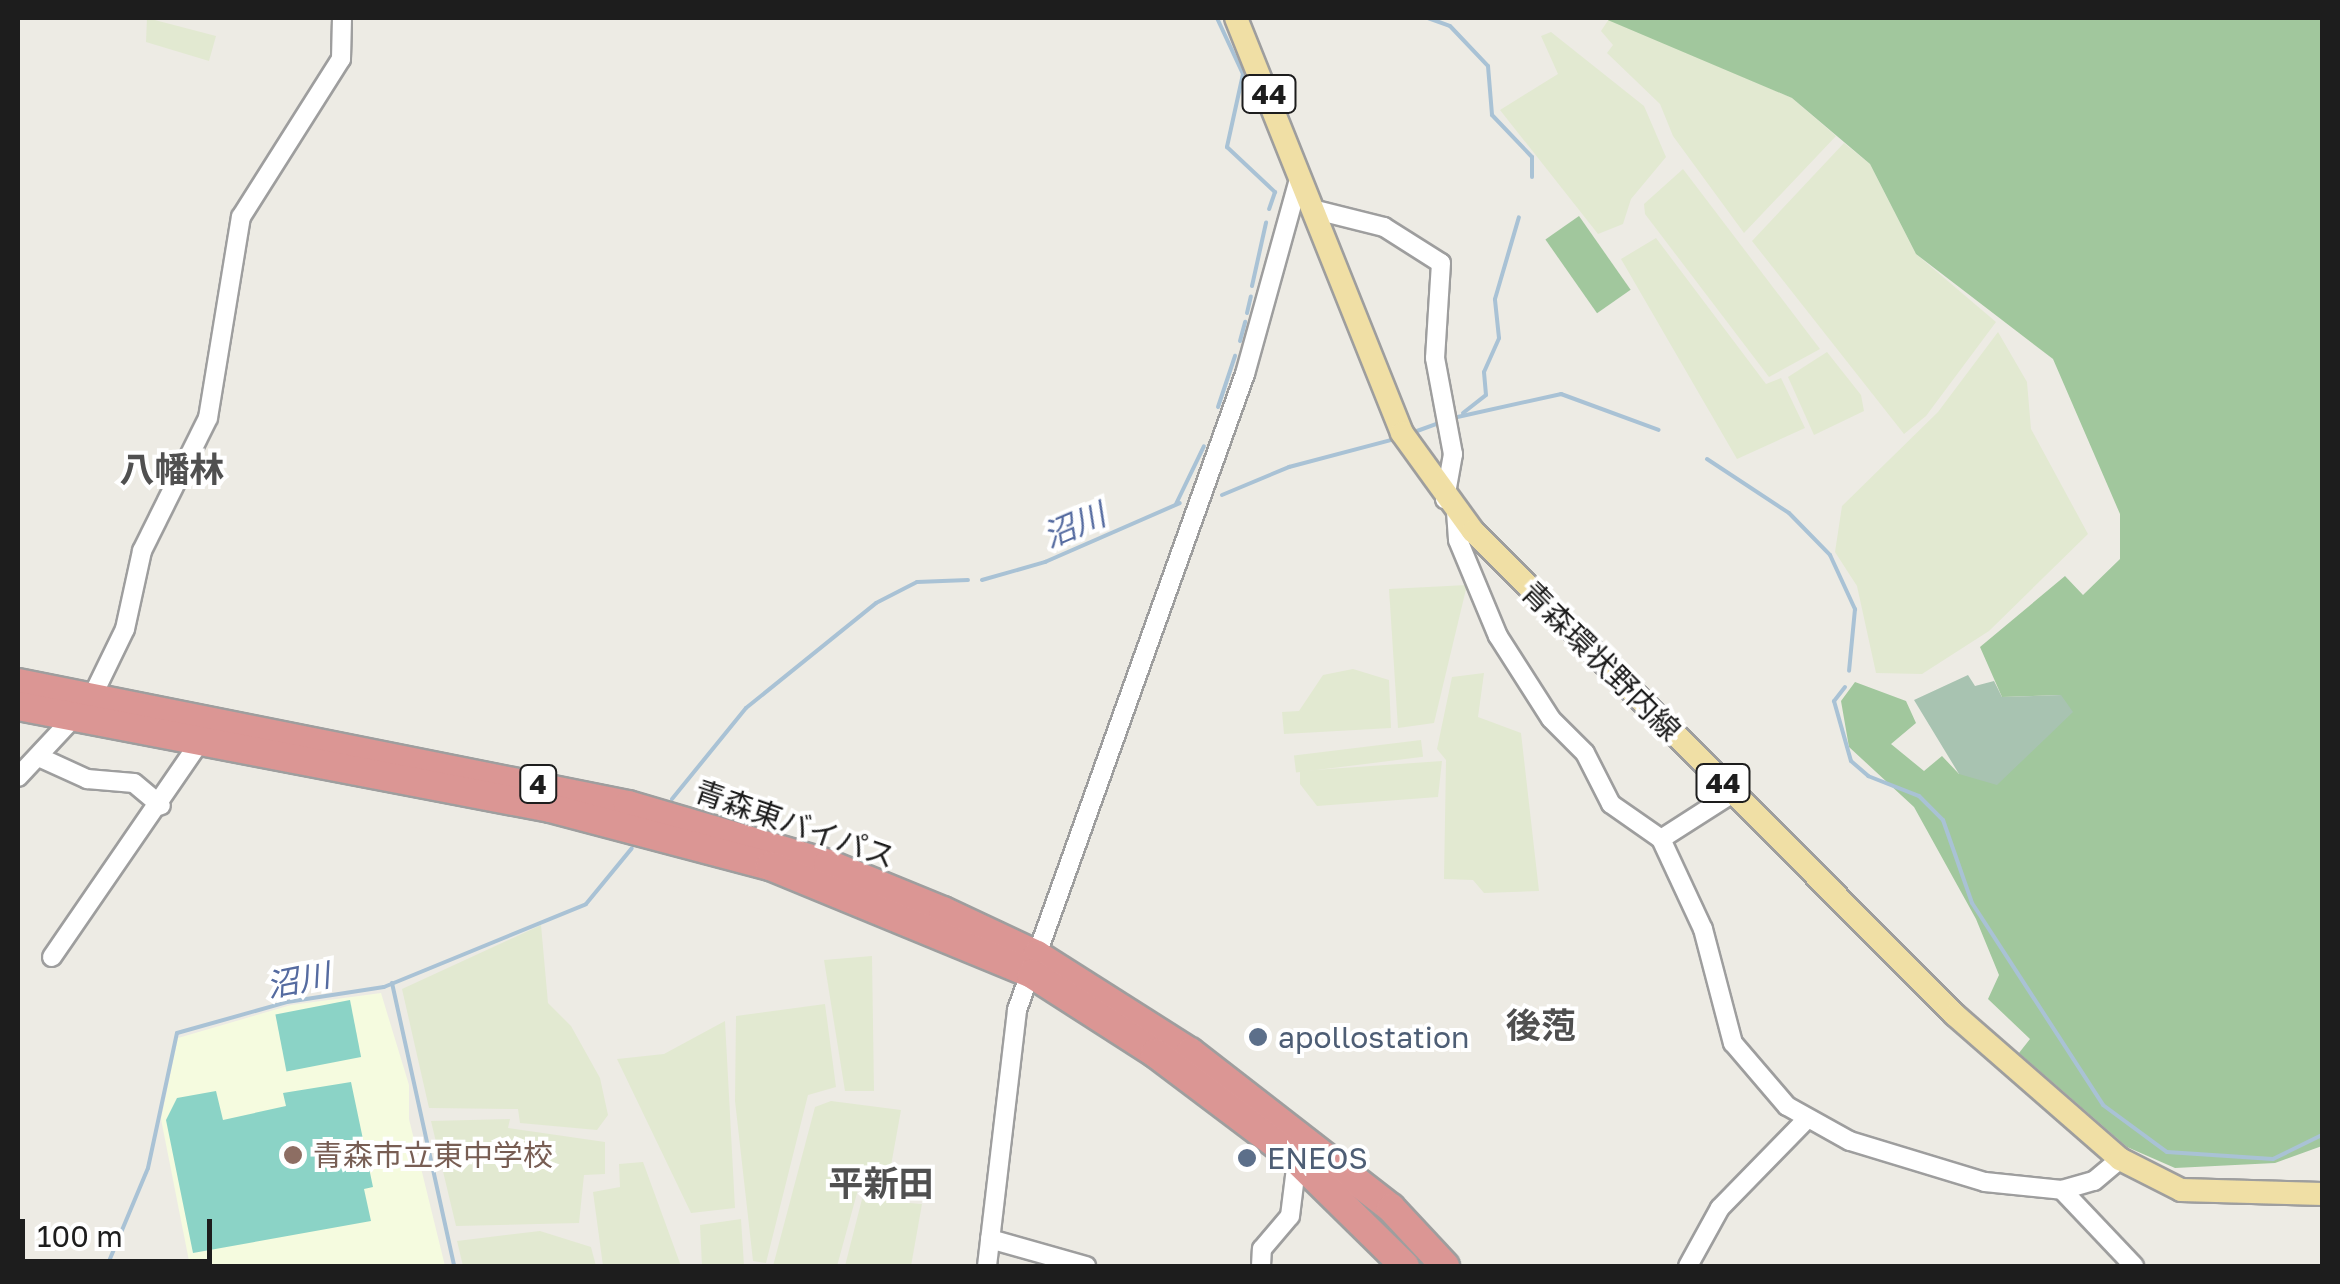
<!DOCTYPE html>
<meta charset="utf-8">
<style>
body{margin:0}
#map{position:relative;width:2340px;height:1284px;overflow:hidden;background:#edebe4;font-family:"Golos Text","Noto Sans JP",sans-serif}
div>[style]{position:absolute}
.education>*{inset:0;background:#f5fbdf}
.farmland>*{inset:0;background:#e2e9d1;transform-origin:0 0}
.forest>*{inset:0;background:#a1c79d;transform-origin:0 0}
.cemetery>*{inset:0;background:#a8c3b1}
.pitch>*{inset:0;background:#8bd3c6;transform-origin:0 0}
.stream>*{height:4px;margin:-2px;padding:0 2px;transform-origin:2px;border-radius:2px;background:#a9c2d5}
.roads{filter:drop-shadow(2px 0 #9e9e9e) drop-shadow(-2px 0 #9e9e9e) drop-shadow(0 2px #9e9e9e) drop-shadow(0 -2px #9e9e9e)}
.minor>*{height:18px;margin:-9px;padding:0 9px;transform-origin:9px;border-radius:9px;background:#fff}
.major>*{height:22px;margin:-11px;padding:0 11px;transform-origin:11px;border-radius:11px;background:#f0dfa5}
.highway>*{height:28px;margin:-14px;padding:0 14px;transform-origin:14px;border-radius:14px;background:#db9694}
.dots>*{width:28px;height:28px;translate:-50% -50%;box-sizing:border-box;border:5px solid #fff;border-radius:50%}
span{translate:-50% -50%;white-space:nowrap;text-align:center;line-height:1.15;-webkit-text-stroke:8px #fff;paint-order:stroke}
.shield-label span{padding:2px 8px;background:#fff;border:2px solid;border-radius:8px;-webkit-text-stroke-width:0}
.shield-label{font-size:28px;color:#1d1d1d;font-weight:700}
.street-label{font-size:30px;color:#1d1d1d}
.service-label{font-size:30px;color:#4e5e75}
.left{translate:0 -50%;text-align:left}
.education-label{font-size:30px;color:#785e54}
.water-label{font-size:32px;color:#556ba0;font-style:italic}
.quarter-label{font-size:35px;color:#505050;font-weight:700}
.frame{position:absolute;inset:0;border:20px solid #1d1d1d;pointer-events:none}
.scale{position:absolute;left:20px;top:1219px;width:192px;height:45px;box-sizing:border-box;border:5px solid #1d1d1d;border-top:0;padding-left:12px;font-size:30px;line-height:35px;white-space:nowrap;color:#1d1d1d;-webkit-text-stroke:8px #fff;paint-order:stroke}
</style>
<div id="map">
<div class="education">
<i style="clip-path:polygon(381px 993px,409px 1085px,409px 1119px,445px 1266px,190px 1266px,161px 1119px,178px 1038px,291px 1005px)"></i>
</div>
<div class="farmland">
<i style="clip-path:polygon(147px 18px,216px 36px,209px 61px,146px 42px)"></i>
<i style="clip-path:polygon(1609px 19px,1792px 98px,1836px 136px,1744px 233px,1673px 136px,1660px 104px,1607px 53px,1613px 45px,1601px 31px)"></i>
<i style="clip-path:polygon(1551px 32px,1644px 106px,1666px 157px,1631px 199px,1623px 224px,1598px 234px,1500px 110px,1558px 74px,1541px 36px)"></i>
<i style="clip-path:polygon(1844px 143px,1870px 164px,1916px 254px,1996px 322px,1926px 416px,1904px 434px,1752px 241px)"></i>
<i style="clip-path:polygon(1683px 169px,1820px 349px,1769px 377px,1645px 214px,1644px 204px)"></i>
<i style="clip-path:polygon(1656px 238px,1766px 384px,1781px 378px,1805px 428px,1737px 459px,1621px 259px)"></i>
<i style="clip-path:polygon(1998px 332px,2027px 382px,2031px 429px,2088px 534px,1989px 631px,1922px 674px,1876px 673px,1857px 586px,1835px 552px,1842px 506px,1938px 412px)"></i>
<i style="clip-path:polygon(1827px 352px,1861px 395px,1864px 411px,1814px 435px,1788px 377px)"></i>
<i style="clip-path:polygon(1467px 585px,1434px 723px,1398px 728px,1389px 589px)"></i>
<i style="clip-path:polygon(1353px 669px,1389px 680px,1391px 728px,1284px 734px,1282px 712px,1299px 711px,1323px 675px)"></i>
<i style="clip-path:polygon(1484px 673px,1478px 717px,1521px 733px,1539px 891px,1484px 893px,1473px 880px,1444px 879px,1446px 760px,1437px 749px,1452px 677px)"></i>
<i style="left:1421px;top:740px;width:17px;height:128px;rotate:83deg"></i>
<i style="clip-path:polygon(1442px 761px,1438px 797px,1317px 806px,1300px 784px,1300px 771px)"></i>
<i style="clip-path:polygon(541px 925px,548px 1003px,571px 1026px,600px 1078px,608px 1115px,597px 1130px,520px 1123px,518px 1109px,429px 1108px,402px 989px)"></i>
<i style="clip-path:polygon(872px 956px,874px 1091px,845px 1091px,824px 960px)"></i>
<i style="clip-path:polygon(825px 1004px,836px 1087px,808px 1095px,766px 1263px,753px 1261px,735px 1101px,736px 1016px)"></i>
<i style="clip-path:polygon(725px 1021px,735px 1208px,691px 1213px,617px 1059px,664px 1054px)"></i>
<i style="clip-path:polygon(831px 1101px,901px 1110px,887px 1188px,859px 1186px,837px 1266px,773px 1266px,815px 1107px)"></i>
<i style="clip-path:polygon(510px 1119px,508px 1128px,605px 1142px,605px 1174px,584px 1175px,579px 1223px,456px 1226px,431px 1121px)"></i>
<i style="clip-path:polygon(643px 1162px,681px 1266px,603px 1266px,593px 1192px,620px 1187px,619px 1164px)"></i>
<i style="clip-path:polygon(862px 1199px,922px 1204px,911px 1266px,845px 1266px)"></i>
<i style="clip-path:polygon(741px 1219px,744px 1266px,702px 1266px,700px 1225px)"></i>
<i style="clip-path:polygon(540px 1231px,591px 1247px,596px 1266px,463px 1266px,457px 1241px)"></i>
</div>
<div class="forest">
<i style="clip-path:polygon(1603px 18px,2322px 18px,2322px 1146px,2275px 1163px,2175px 1168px,2127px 1147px,2019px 1053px,2030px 1039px,1988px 999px,1999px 975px,1976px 919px,1914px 807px,1849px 747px,1841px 701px,1855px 682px,1906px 701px,1916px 723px,1891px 744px,1924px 771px,1942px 756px,1959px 774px,2061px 695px,2002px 697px,1980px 647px,2065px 576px,2083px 595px,2120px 559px,2120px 514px,2053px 359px,1916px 254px,1870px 164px,1792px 98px)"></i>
<i style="left:1579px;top:216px;width:90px;height:41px;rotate:55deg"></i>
</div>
<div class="cemetery">
<i style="clip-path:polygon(1968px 675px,1975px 686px,1994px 681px,2002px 697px,2061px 695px,2073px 712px,1997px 785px,1959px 774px,1914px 700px)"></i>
</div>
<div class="pitch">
<i style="left:350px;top:1000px;width:58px;height:76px;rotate:79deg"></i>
<i style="clip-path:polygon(351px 1082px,373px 1187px,364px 1189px,371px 1221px,193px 1253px,166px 1120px,177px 1098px,216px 1091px,223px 1120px,286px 1106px,283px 1093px)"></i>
</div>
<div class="stream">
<i style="left:1217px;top:18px;width:62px;rotate:65.1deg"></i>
<i style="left:1243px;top:74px;width:75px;rotate:102.4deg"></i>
<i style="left:1227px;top:147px;width:66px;rotate:43.2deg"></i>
<i style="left:1275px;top:192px;width:18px;rotate:109deg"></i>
<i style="left:1428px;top:18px;width:23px;rotate:20deg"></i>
<i style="left:1450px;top:26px;width:55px;rotate:46.5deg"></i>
<i style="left:1488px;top:66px;width:49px;rotate:85.3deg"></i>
<i style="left:1492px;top:115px;width:58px;rotate:46.4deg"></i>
<i style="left:1532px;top:157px;width:20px;rotate:90deg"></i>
<i style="left:1252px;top:286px;width:65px;rotate:-77.5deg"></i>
<i style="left:1247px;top:313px;width:17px;rotate:-77deg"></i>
<i style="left:1240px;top:341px;width:20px;rotate:-75deg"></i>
<i style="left:1218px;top:407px;width:54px;rotate:-71.6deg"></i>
<i style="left:1463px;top:413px;width:29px;rotate:-38deg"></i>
<i style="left:1486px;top:395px;width:23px;rotate:-95deg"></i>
<i style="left:1484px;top:372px;width:37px;rotate:-66deg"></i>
<i style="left:1499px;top:338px;width:39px;rotate:-96deg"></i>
<i style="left:1495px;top:299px;width:85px;rotate:-73.7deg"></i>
<i style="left:1453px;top:418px;width:111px;rotate:-12.5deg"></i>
<i style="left:1561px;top:394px;width:104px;rotate:20.2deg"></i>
<i style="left:1417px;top:431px;width:23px;rotate:-20deg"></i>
<i style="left:1707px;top:459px;width:98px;rotate:33.4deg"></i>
<i style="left:1789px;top:513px;width:59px;rotate:45.7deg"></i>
<i style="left:1830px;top:555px;width:60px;rotate:65.2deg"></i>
<i style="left:1855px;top:609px;width:62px;rotate:95.5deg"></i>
<i style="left:1222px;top:495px;width:73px;rotate:-22.7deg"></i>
<i style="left:1289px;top:467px;width:110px;rotate:-14.8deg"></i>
<i style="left:1176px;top:504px;width:64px;rotate:-64.2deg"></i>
<i style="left:982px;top:580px;width:66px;rotate:-15.9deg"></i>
<i style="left:1045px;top:562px;width:147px;rotate:-23.6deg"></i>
<i style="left:1845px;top:687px;width:18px;rotate:128deg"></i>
<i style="left:1834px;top:701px;width:62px;rotate:74.2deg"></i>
<i style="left:1851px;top:761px;width:23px;rotate:41deg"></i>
<i style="left:1868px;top:776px;width:55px;rotate:21.4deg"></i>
<i style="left:1919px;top:796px;width:34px;rotate:45deg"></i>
<i style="left:1943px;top:820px;width:88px;rotate:70.7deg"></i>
<i style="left:1972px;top:903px;width:241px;rotate:57deg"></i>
<i style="left:2103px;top:1105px;width:79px;rotate:36.3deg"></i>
<i style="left:2167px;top:1152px;width:106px;rotate:3.8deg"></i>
<i style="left:2273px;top:1159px;width:55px;rotate:-26.1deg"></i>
<i style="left:672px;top:799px;width:117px;rotate:-50.9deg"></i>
<i style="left:746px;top:708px;width:167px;rotate:-38.9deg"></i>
<i style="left:876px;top:603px;width:46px;rotate:-27.1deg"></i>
<i style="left:917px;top:582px;width:51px;rotate:-2.2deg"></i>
<i style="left:392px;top:983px;width:290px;rotate:77.6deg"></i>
<i style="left:107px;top:1266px;width:106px;rotate:-67.3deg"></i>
<i style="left:148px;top:1168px;width:138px;rotate:-77.9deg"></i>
<i style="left:177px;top:1033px;width:114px;rotate:-15.7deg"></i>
<i style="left:287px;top:1002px;width:98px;rotate:-8.8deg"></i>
<i style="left:384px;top:987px;width:218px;rotate:-22.3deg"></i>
<i style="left:586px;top:904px;width:72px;rotate:-50.6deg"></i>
</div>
<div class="roads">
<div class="minor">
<i style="left:1320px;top:211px;width:66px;rotate:14deg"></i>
<i style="left:1384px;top:227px;width:67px;rotate:32.3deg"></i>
<i style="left:1441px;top:263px;width:95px;rotate:93.6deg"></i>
<i style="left:1435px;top:358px;width:98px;rotate:79.4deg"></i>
<i style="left:1453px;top:454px;width:46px;rotate:100.1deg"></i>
<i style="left:1456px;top:511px;width:29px;rotate:86deg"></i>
<i style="left:1458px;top:540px;width:104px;rotate:67.4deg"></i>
<i style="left:1498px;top:636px;width:98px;rotate:57.4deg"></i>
<i style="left:1551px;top:719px;width:48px;rotate:45deg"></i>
<i style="left:1585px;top:753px;width:57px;rotate:63deg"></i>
<i style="left:1611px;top:804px;width:61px;rotate:35deg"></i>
<i style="left:1661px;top:839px;width:99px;rotate:65deg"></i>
<i style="left:1703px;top:929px;width:118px;rotate:75.3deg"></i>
<i style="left:1733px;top:1043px;width:83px;rotate:49.4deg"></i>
<i style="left:1787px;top:1106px;width:72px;rotate:29.1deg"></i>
<i style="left:1850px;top:1141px;width:141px;rotate:16.9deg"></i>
<i style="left:1985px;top:1182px;width:77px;rotate:5.9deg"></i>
<i style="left:2062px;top:1190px;width:33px;rotate:-16deg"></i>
<i style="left:2094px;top:1181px;width:34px;rotate:-40deg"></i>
<i style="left:41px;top:758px;width:51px;rotate:24.5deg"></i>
<i style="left:87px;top:779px;width:47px;rotate:4.9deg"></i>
<i style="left:134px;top:783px;width:35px;rotate:40deg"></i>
<i style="left:18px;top:777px;width:107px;rotate:-46.9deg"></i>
<i style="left:91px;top:699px;width:78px;rotate:-64.1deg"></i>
<i style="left:125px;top:629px;width:80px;rotate:-77.7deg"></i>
<i style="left:142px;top:551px;width:148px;rotate:-63.6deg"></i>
<i style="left:208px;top:418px;width:204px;rotate:-80.7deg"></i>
<i style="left:241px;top:217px;width:187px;rotate:-57.7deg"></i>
<i style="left:341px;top:59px;width:41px;rotate:-88.6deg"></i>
<i style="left:1661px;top:839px;width:85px;rotate:-32.6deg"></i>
<i style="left:52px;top:957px;width:261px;rotate:-55.5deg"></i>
<i style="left:2062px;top:1190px;width:105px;rotate:46.5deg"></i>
<i style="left:990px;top:1239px;width:100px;rotate:15.7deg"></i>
<i style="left:987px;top:1266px;width:258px;rotate:-83.3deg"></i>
<i style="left:1017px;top:1010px;width:676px;rotate:-70.28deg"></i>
<i style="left:1245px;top:374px;width:205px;rotate:-74.5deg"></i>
<i style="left:1261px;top:1266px;width:17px;rotate:-87deg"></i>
<i style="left:1262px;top:1249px;width:43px;rotate:-49.7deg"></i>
<i style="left:1290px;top:1216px;width:56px;rotate:-82.9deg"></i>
<i style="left:1688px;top:1266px;width:66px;rotate:-61.1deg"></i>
<i style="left:1720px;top:1208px;width:122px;rotate:-45.7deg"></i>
</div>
<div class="major">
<i style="left:1236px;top:18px;width:447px;rotate:68.2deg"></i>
<i style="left:1402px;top:433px;width:121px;rotate:54.1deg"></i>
<i style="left:1473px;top:531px;width:683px;rotate:45.12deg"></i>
<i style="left:1955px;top:1015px;width:219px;rotate:41.1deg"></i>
<i style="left:2120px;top:1159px;width:68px;rotate:26.9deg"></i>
<i style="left:2181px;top:1190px;width:141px;rotate:1.6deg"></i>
</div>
<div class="highway">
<i style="left:18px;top:683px;width:622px;rotate:11.31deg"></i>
<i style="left:628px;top:805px;width:209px;rotate:16.4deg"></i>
<i style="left:828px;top:864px;width:124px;rotate:22.2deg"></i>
<i style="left:943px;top:911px;width:104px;rotate:25.1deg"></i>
<i style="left:1037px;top:955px;width:181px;rotate:32.4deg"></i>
<i style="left:1190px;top:1052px;width:254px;rotate:37.8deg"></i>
<i style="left:1391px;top:1208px;width:79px;rotate:47deg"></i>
<i style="left:18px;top:706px;width:542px;rotate:10.85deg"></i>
<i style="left:550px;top:808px;width:228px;rotate:14.8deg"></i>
<i style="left:770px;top:866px;width:283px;rotate:22.4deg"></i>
<i style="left:1032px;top:974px;width:146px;rotate:32.7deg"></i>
<i style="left:1155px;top:1053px;width:178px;rotate:37deg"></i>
<i style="left:1297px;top:1160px;width:151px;rotate:44.5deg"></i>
</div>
</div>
<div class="dots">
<i style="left:1258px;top:1037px;background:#5c6f8a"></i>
<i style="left:293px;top:1155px;background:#8d6e63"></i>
<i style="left:1247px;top:1158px;background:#5c6f8a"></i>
</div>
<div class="shield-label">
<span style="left:1269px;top:94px">44</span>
<span style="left:1723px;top:783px">44</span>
<span style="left:538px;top:784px">4</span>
</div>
<div class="street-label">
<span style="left:1601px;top:661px;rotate:45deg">青森環状野内線</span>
<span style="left:795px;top:824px;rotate:19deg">青森東バイパス</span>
</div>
<div class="service-label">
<span class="left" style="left:1278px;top:1037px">apollostation</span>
<span class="left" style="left:1267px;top:1158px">ENEOS</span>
</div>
<div class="education-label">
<span class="left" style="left:313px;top:1155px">青森市立東中学校</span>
</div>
<div class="water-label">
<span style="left:1074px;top:525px;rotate:-23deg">沼川</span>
<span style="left:298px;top:980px;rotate:-11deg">沼川</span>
</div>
<div class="quarter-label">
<span style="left:172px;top:469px">八幡林</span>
<span style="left:1541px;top:1025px">後萢</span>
<span style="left:881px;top:1183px">平新田</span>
</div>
<div class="frame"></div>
<div class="scale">100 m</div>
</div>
